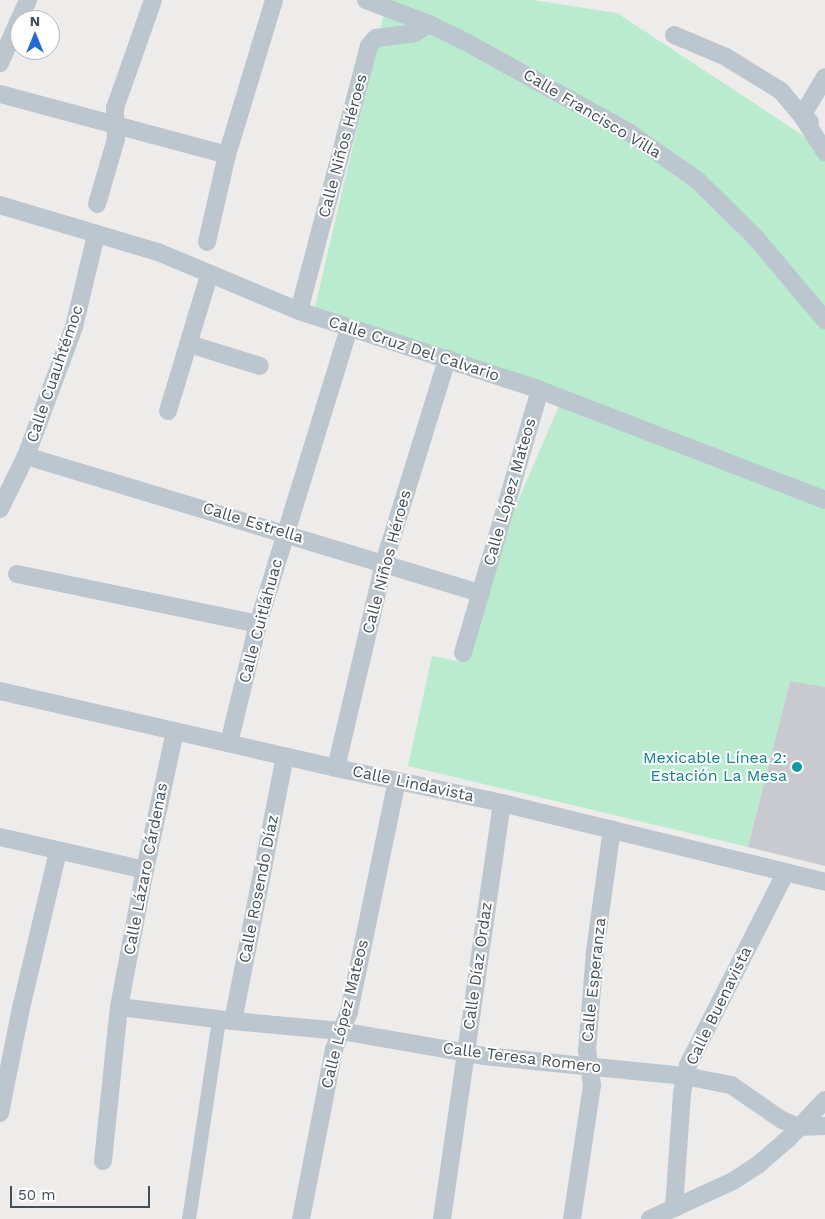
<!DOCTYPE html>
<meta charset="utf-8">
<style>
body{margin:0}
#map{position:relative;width:825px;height:1219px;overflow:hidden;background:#eeebeb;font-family:"Work Sans",sans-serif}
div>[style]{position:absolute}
.green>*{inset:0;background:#b9ecce}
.building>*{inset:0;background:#c8cad0}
.pedestrian>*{height:14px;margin:-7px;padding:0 7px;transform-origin:7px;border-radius:7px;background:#bcc6ce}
.minor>*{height:18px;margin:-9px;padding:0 9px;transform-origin:9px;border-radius:9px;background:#bcc6ce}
.dots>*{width:14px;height:14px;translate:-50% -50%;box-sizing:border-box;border:2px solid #fff;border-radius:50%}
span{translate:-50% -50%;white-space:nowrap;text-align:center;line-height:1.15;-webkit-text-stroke:4px #fff;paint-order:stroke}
.street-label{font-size:16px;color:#444e58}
.culture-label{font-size:16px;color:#0d838f}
.right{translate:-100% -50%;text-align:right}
.north{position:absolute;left:10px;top:10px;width:50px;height:50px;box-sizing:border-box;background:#fff;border:1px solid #b4b8bc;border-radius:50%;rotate:0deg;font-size:14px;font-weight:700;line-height:20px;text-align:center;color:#444e58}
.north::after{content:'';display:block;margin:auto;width:18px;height:22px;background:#1e6bd5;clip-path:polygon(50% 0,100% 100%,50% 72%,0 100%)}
.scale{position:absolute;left:10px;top:1186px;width:140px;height:22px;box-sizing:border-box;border:2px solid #444e58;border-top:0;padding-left:6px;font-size:15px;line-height:18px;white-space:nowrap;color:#444e58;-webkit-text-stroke:4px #fff;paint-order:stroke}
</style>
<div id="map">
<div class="green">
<i style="clip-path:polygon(386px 0,533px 0,617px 13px,825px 150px,825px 687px,790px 681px,748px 847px,408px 766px,432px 656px,462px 662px,515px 508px,564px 394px,314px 311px,387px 1px)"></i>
</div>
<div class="building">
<i style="clip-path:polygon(790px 681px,825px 687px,825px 866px,748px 847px)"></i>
</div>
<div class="pedestrian">
<i style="left:189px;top:1219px;width:201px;rotate:-81.4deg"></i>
</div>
<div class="minor">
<i style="left:366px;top:0;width:67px;rotate:20.9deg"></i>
<i style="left:429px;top:24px;width:41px;rotate:25.9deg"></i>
<i style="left:466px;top:42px;width:188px;rotate:29deg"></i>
<i style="left:630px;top:133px;width:82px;rotate:35deg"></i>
<i style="left:697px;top:180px;width:81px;rotate:44.5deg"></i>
<i style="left:755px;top:237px;width:109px;rotate:49.9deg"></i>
<i style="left:674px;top:35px;width:56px;rotate:22.9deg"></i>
<i style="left:726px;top:57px;width:65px;rotate:31.7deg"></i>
<i style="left:781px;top:91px;width:33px;rotate:50deg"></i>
<i style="left:802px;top:116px;width:43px;rotate:57.4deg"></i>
<i style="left:0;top:63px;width:69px;rotate:-66deg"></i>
<i style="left:0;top:94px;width:235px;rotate:15deg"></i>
<i style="left:810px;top:122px;width:10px;rotate:-143deg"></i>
<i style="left:802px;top:116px;width:45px;rotate:-59.5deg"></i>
<i style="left:97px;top:204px;width:68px;rotate:-73.7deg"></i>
<i style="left:116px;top:139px;width:31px;rotate:-92deg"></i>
<i style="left:115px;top:108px;width:114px;rotate:-70.6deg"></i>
<i style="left:0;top:205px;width:165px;rotate:16.6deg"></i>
<i style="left:158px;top:252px;width:153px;rotate:22.7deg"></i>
<i style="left:299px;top:311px;width:254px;rotate:18.1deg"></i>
<i style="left:540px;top:390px;width:305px;rotate:21.1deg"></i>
<i style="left:207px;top:242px;width:89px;rotate:-77.1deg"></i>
<i style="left:227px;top:155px;width:162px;rotate:-73.1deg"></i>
<i style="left:299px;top:311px;width:274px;rotate:-75.2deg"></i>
<i style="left:369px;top:46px;width:11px;rotate:-49deg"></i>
<i style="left:376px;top:38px;width:39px;rotate:-7deg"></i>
<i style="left:415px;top:33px;width:17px;rotate:-33deg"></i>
<i style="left:189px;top:344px;width:74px;rotate:17.2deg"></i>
<i style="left:168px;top:411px;width:142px;rotate:-73.2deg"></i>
<i style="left:26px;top:456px;width:474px;rotate:16.8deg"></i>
<i style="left:0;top:509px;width:59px;rotate:-63.9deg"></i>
<i style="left:26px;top:456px;width:138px;rotate:-69.6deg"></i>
<i style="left:74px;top:327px;width:95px;rotate:-76.6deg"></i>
<i style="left:17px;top:574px;width:246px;rotate:11.7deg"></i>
<i style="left:463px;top:653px;width:274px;rotate:-73.7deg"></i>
<i style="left:0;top:691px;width:345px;rotate:12.9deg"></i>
<i style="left:336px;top:768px;width:170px;rotate:11.9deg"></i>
<i style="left:502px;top:803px;width:333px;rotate:13.7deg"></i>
<i style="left:229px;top:743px;width:122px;rotate:-76.3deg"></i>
<i style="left:258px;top:624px;width:310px;rotate:-72.9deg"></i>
<i style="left:336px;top:768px;width:211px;rotate:-76.8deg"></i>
<i style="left:384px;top:563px;width:214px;rotate:-72.8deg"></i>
<i style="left:0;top:837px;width:149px;rotate:12.8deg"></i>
<i style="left:119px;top:1007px;width:115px;rotate:7deg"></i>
<i style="left:233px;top:1021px;width:108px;rotate:5.3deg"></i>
<i style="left:341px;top:1031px;width:145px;rotate:9.9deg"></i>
<i style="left:484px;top:1056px;width:202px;rotate:5.7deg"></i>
<i style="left:685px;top:1076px;width:47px;rotate:11.1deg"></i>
<i style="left:731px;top:1085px;width:62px;rotate:34.5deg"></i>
<i style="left:782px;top:1120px;width:18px;rotate:22deg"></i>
<i style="left:799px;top:1127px;width:26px;rotate:-2deg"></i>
<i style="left:233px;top:1021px;width:269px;rotate:-78.9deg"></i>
<i style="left:0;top:1113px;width:107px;rotate:-78.7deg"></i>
<i style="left:21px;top:1008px;width:160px;rotate:-76.7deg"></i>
<i style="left:103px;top:1161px;width:155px;rotate:-84.1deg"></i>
<i style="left:119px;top:1007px;width:139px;rotate:-79.3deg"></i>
<i style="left:145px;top:870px;width:142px;rotate:-77.8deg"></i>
<i style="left:674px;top:1208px;width:115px;rotate:-86deg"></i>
<i style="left:682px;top:1093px;width:29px;rotate:-78deg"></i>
<i style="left:688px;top:1065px;width:216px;rotate:-63.1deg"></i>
<i style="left:301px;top:1219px;width:173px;rotate:-79deg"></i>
<i style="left:334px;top:1049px;width:40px;rotate:-68deg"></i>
<i style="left:349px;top:1012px;width:236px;rotate:-78.3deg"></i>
<i style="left:442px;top:1219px;width:420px;rotate:-81.8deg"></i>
<i style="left:572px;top:1219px;width:135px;rotate:-81.5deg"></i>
<i style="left:592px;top:1085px;width:34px;rotate:-98deg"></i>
<i style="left:587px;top:1051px;width:100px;rotate:-85.4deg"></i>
<i style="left:595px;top:951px;width:123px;rotate:-82.1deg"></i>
<i style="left:650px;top:1219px;width:91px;rotate:-24.6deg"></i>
<i style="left:733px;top:1181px;width:31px;rotate:-33deg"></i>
<i style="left:759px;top:1164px;width:37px;rotate:-41deg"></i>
<i style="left:787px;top:1140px;width:55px;rotate:-46.5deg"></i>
</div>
<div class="dots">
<i style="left:797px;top:767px;background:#0f9aa8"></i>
</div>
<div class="street-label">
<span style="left:592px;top:114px;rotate:31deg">Calle Francisco Villa</span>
<span style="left:343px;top:146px;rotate:-75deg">Calle Niños Héroes</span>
<span style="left:414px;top:349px;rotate:18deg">Calle Cruz Del Calvario</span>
<span style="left:55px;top:374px;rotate:-71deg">Calle Cuauhtémoc</span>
<span style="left:510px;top:492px;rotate:-74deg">Calle López Mateos</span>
<span style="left:253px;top:523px;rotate:17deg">Calle Estrella</span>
<span style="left:387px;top:562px;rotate:-75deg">Calle Niños Héroes</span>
<span style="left:261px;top:621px;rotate:-75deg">Calle Cuitláhuac</span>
<span style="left:413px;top:784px;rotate:12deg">Calle Lindavista</span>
<span style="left:146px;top:869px;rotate:-79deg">Calle Lázaro Cárdenas</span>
<span style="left:259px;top:889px;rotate:-79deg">Calle Rosendo Díaz</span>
<span style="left:478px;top:966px;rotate:-82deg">Calle Díaz Ordaz</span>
<span style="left:594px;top:980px;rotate:-84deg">Calle Esperanza</span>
<span style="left:719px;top:1006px;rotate:-64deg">Calle Buenavista</span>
<span style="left:345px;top:1014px;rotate:-76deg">Calle López Mateos</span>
<span style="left:522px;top:1058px;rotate:7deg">Calle Teresa Romero</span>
</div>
<div class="culture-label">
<span class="right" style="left:787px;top:767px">Mexicable Línea 2:<br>Estación La Mesa</span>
</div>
<div class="north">N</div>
<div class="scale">50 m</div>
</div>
